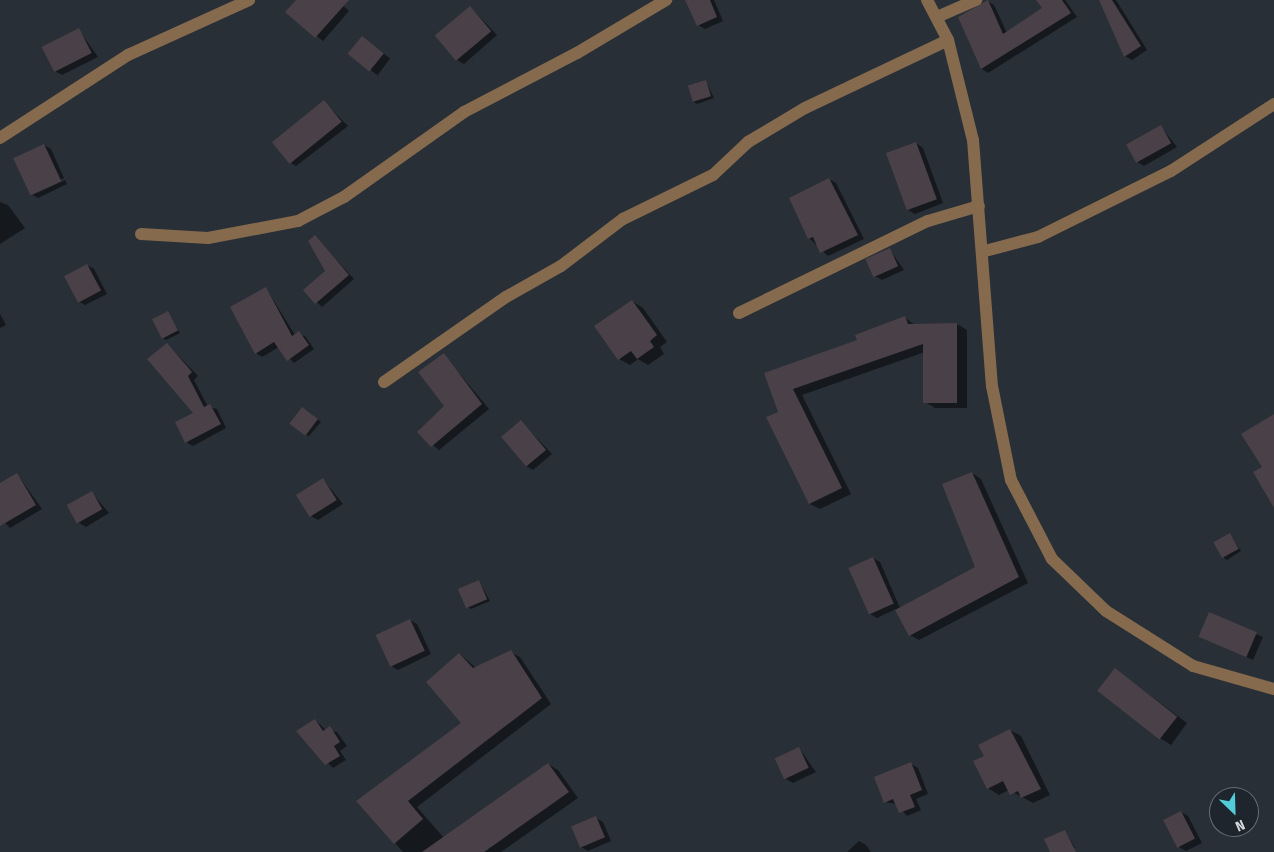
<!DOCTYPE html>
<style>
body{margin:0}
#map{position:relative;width:1274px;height:852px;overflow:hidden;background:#282f37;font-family:"Fira Sans Condensed",sans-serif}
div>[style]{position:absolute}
.shadow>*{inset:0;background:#0007;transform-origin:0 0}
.building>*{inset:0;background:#4a4047;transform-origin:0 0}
.minor>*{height:12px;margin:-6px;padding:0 6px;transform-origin:6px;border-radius:6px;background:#856a4d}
span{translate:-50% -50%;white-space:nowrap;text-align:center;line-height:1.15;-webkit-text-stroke:4px #1e252d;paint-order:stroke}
.north{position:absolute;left:1209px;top:787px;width:50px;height:50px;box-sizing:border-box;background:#1e252d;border:1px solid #676d74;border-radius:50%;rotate:156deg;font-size:14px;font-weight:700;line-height:20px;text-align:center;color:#d4d9de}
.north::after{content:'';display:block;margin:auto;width:18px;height:22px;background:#52ccd6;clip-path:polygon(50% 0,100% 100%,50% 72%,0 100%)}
</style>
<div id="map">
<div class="shadow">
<i style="clip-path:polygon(297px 0,337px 0,349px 11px,323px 41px,287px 12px)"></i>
<i style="clip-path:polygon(696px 0,714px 0,723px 21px,705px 29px,698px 25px)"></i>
<i style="clip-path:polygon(1038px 0,1065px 0,1077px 17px,988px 73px,982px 69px,987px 1px,994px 5px,1007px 33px,1044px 9px)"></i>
<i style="clip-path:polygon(1100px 0,1116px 0,1147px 50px,1132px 60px,1125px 56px)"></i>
<i style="clip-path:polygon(470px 7px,497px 35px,464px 64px,457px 60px)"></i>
<i style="clip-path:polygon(79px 30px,98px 57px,62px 75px,55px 71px,44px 47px)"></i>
<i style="left:363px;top:38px;width:34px;height:21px;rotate:37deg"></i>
<i style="clip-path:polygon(706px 82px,714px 98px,697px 104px,694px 102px)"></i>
<i style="clip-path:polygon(324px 102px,348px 126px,296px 166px,289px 162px)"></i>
<i style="clip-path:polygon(1161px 127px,1177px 147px,1144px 166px,1137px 162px)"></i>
<i style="clip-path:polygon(916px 143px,923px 148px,943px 203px,915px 214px,908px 210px)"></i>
<i style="clip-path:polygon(44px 145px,51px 149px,64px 178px,33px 195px,65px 180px,67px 184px,38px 198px,31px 194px)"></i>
<i style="clip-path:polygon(829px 179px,836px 183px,864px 239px,828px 256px,809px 238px)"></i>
<i style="clip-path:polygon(0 202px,8px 205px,25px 228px,0 244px)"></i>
<i style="clip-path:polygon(315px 237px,354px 279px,322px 307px,304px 290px,326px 271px)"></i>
<i style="clip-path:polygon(890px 250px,904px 270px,882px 280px,875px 276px)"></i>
<i style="clip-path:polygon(87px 265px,94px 269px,107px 294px,85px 305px,78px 301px)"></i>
<i style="clip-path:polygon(266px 288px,295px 335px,305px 336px,314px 349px,294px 363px,279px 347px,262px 357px,256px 353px)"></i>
<i style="clip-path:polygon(632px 301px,643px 308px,667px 342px,660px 347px,664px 354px,648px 365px,638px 359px,630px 365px,619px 359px)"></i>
<i style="clip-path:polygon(167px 313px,180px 333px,166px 340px,163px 338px)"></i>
<i style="clip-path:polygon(0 314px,6px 325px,0 328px)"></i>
<i style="clip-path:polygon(904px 317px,915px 325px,957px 324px,967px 330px,967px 408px,935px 408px,925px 402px,925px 352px,802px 395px,851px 494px,820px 509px,810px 504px,765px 374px,858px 341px)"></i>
<i style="clip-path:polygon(167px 344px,198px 376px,194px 380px,208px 407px,217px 409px,226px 428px,193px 446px,186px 442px,195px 413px)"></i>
<i style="clip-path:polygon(444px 355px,489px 409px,439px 450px,418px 432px,446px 406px)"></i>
<i style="clip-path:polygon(306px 410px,321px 422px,309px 436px,306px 435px)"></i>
<i style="clip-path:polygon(521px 422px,552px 454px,533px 470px,526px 466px)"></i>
<i style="clip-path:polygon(972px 473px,981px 479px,1028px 583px,919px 640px,910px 635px,896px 609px,877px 618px,870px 614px,873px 558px,880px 562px,900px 608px,977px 567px)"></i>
<i style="clip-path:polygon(17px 474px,42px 509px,10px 528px,0 518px,0 484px)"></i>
<i style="clip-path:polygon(323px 479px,343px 504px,318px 520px,311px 516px)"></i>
<i style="clip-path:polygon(92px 493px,109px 513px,86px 527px,79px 523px)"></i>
<i style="clip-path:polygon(1230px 534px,1241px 551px,1227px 560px,1224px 558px)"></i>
<i style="clip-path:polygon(479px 581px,490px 601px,471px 609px,468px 607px)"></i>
<i style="clip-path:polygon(1209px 614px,1263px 637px,1253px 660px,1207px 640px)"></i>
<i style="clip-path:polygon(410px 620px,417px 624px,431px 654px,398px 670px,391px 666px)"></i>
<i style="clip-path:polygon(510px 652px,520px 657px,551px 704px,417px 807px,444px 838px,548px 764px,558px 770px,578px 798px,501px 852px,403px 852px,358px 801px,463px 723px,460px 654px,476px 668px)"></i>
<i style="clip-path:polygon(1115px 669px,1187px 723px,1171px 745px,1160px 738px)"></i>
<i style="clip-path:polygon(315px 720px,326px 730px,337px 732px,347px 746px,340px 751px,346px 760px,333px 768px,297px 732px)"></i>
<i style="clip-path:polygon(1010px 730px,1021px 736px,1050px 795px,1033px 803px,1009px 790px,999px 795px,988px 788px,985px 756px)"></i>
<i style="clip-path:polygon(799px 748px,816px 772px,793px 783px,786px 779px)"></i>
<i style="clip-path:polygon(911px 764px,918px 768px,928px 794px,916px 799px,921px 810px,907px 816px,897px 804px,885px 802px)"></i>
<i style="clip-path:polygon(1181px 812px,1188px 816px,1202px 843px,1186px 851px,1179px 847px)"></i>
<i style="clip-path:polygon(596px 818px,603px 822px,611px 841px,588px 851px,581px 847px)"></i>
<i style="clip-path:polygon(1065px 831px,1075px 848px,1052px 852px)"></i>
<i style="clip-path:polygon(859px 841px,866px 845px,871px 852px,847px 852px)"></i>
</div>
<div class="building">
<i style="clip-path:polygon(296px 0,349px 0,315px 38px,285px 12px)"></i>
<i style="clip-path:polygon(685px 0,710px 0,717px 17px,697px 26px)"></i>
<i style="clip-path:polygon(988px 0,1003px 34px,1042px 8px,1036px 0,1062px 0,1071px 13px,981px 69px,958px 17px)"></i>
<i style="clip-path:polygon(1099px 0,1112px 0,1141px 46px,1124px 57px)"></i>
<i style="left:470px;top:6px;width:33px;height:46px;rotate:50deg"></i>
<i style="left:79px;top:28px;width:28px;height:42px;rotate:63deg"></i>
<i style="left:362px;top:36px;width:28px;height:23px;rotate:39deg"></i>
<i style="left:706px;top:80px;width:17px;height:19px;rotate:73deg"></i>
<i style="left:324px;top:100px;width:28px;height:67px;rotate:51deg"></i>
<i style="left:1161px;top:125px;width:21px;height:40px;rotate:61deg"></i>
<i style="left:916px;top:142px;width:61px;height:32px;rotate:70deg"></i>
<i style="left:44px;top:144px;width:41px;height:34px;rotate:65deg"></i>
<i style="clip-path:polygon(829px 178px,858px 235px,820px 253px,813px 237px,808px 239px,789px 198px)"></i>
<i style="clip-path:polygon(315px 235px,349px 275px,315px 304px,303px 290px,325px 271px,308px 241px)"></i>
<i style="left:890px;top:248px;width:20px;height:27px;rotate:66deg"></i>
<i style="left:87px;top:264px;width:30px;height:26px;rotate:62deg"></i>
<i style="clip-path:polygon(266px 287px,292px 336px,299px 331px,309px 345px,287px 361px,274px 342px,255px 354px,230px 307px)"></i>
<i style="clip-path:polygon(632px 300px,657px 335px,650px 341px,654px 347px,637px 359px,631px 351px,618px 360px,594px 326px)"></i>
<i style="left:168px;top:311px;width:22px;height:18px;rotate:63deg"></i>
<i style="clip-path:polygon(905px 316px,908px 324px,957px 323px,957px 403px,923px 403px,923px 344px,793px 389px,842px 488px,809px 504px,766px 417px,778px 412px,764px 373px,857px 340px,855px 335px)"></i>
<i style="clip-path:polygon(167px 343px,192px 372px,188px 376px,204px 407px,210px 404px,221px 424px,185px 443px,175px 422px,193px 413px,147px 359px)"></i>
<i style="clip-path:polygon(444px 353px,482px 404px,431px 447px,417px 432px,444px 406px,418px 372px)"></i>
<i style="left:302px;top:407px;width:20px;height:21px;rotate:37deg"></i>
<i style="clip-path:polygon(1274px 414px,1274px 508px,1253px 472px,1262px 467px,1241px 434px)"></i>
<i style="left:521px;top:420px;width:39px;height:26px;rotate:50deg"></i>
<i style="clip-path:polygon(972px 472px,1019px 577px,909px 636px,895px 610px,975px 567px,942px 484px)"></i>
<i style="clip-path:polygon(17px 473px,36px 505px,0 526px,0 483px)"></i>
<i style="left:323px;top:478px;width:26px;height:32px;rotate:58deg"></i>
<i style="left:92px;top:491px;width:21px;height:29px;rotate:61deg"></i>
<i style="left:1230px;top:533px;width:18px;height:19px;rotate:61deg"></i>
<i style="left:873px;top:557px;width:51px;height:27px;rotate:66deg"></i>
<i style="left:479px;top:580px;width:21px;height:23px;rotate:67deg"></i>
<i style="left:1209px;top:612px;width:52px;height:27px;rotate:23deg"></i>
<i style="left:410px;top:619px;width:35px;height:38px;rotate:65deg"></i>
<i style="clip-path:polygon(511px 650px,542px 698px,408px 801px,423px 819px,394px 844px,356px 801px,461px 723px,426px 682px,459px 653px,473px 668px)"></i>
<i style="left:1115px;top:668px;width:79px;height:29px;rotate:38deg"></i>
<i style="clip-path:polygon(315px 719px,323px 731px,330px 726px,340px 742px,334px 746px,340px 756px,325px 765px,296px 731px)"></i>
<i style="clip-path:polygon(1010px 729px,1041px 789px,1021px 798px,1018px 791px,1010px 795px,1003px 781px,987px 789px,973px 761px,984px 756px,978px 745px)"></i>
<i style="left:799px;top:747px;width:23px;height:27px;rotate:65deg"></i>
<i style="clip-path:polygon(911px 762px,922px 790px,910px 795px,915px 807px,899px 813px,893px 799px,884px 803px,874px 777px)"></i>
<i style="clip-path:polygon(548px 763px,569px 792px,484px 852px,422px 852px)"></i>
<i style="left:1181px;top:811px;width:31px;height:20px;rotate:63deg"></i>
<i style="left:596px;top:816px;width:23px;height:27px;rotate:67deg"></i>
<i style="clip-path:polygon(1065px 830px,1076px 852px,1050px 852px,1044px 839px)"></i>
</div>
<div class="minor">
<i style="left:927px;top:0;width:45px;rotate:62.3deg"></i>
<i style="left:948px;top:40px;width:103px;rotate:76deg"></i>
<i style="left:973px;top:140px;width:247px;rotate:85.6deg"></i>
<i style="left:992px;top:386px;width:96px;rotate:78.6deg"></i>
<i style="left:1011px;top:480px;width:89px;rotate:62.6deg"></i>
<i style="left:1052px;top:559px;width:75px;rotate:43.9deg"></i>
<i style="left:1106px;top:611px;width:103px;rotate:32.3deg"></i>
<i style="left:1193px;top:666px;width:84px;rotate:15.9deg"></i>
<i style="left:937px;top:17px;width:43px;rotate:-23.6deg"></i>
<i style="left:0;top:138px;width:153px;rotate:-33deg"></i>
<i style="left:128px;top:55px;width:133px;rotate:-24.4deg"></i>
<i style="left:141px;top:234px;width:67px;rotate:3.4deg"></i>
<i style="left:208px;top:238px;width:92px;rotate:-10.7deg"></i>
<i style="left:298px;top:221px;width:52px;rotate:-27.6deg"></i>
<i style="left:344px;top:197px;width:147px;rotate:-35.3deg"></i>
<i style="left:464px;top:112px;width:127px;rotate:-27.6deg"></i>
<i style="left:577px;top:53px;width:104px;rotate:-30.8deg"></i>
<i style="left:985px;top:251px;width:55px;rotate:-14.8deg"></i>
<i style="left:1038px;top:237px;width:148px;rotate:-26.4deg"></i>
<i style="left:1171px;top:171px;width:123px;rotate:-33deg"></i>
<i style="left:739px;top:313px;width:210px;rotate:-26deg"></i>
<i style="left:928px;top:221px;width:53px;rotate:-16.4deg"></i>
<i style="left:384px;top:382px;width:149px;rotate:-34.9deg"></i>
<i style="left:506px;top:297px;width:63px;rotate:-29.4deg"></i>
<i style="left:561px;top:266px;width:78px;rotate:-37.2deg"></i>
<i style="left:623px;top:219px;width:100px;rotate:-26.1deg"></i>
<i style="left:713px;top:175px;width:48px;rotate:-43.3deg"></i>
<i style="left:748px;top:142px;width:66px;rotate:-30.8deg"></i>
<i style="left:805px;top:108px;width:158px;rotate:-25.4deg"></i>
</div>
<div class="north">N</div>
</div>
